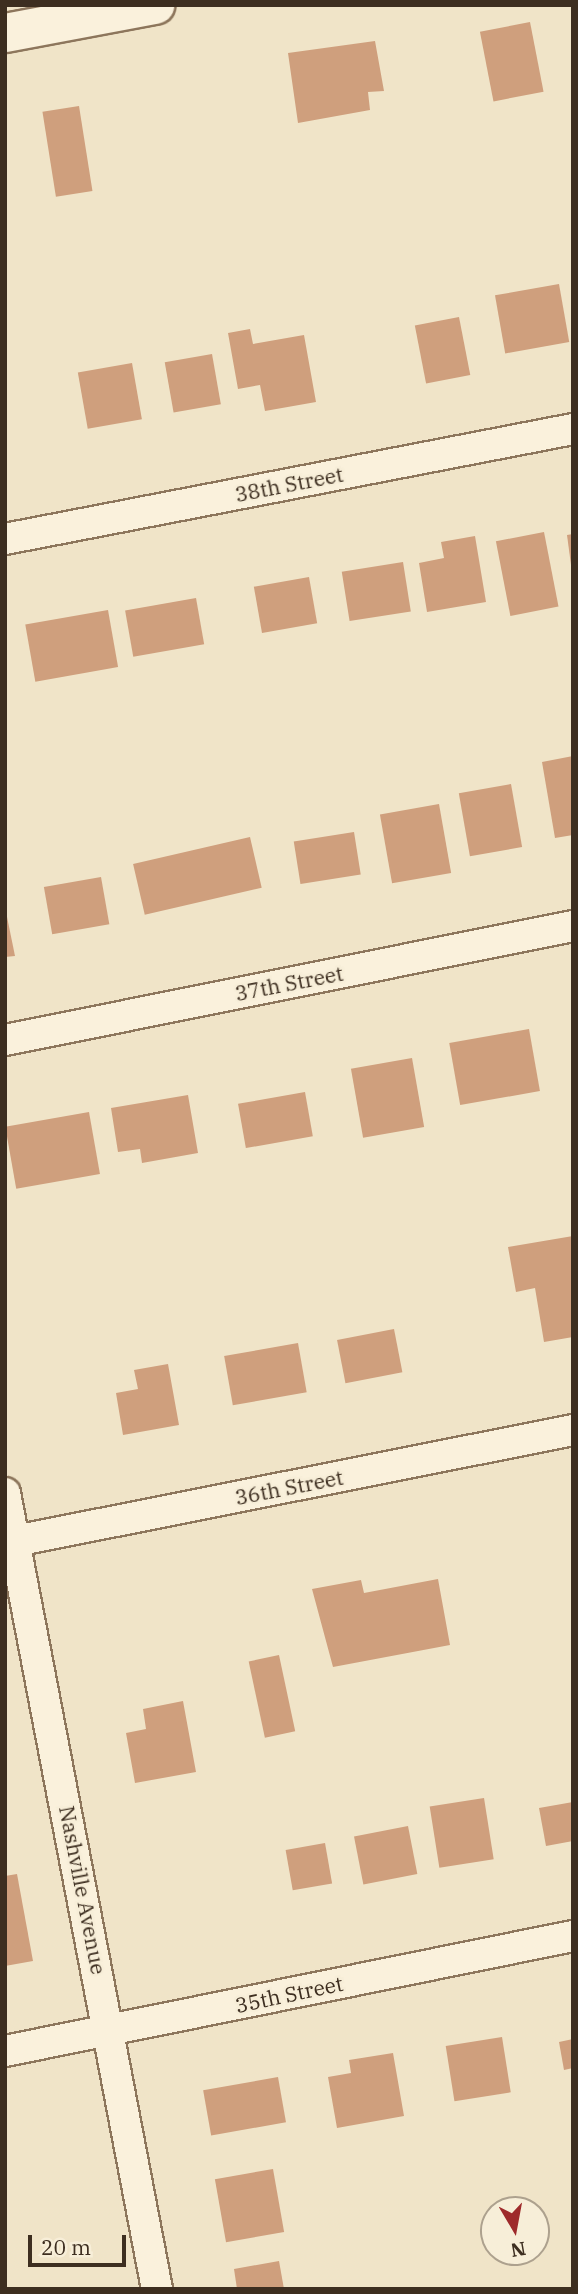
<!DOCTYPE html>
<style>
body{margin:0}
#map{position:relative;width:578px;height:2294px;overflow:hidden;background:#f0e4c8;font-family:"IBM Plex Serif",serif}
div>[style]{position:absolute}
.building>*{inset:0;background:#cf9f7d;transform-origin:0 0}
.roads{filter:drop-shadow(2px 0 #8d765c) drop-shadow(-2px 0 #8d765c) drop-shadow(0 2px #8d765c) drop-shadow(0 -2px #8d765c)}
.minor>*{height:30px;margin:-15px;padding:0 15px;transform-origin:15px;border-radius:15px;background:#faf1dc}
.tertiary>*{height:38px;margin:-19px;padding:0 19px;transform-origin:19px;border-radius:19px;background:#faf1dc}
span{translate:-50% -50%;white-space:nowrap;text-align:center;line-height:1.15;-webkit-text-stroke:5px #f7eed8;paint-order:stroke}
.street-label{font-size:21px;color:#3d2e20}
.frame{position:absolute;inset:0;border:7px solid #3d2e20;pointer-events:none}
.north{position:absolute;left:480px;top:2196px;width:70px;height:70px;box-sizing:border-box;background:#f7eed8;border:2px solid #ada18e;border-radius:50%;rotate:170deg;font-size:19px;font-weight:700;line-height:28px;text-align:center;color:#3d2e20}
.north::after{content:'';display:block;margin:auto;width:24px;height:32px;background:#9e2a2b;clip-path:polygon(50% 0,100% 100%,50% 72%,0 100%)}
.scale{position:absolute;left:28px;top:2235px;width:98px;height:32px;box-sizing:border-box;border:4px solid #3d2e20;border-top:0;padding-left:9px;font-size:21px;line-height:24px;white-space:nowrap;color:#3d2e20;-webkit-text-stroke:5px #f7eed8;paint-order:stroke}
</style>
<div id="map">
<div class="building">
<i style="left:530px;top:22px;width:71px;height:51px;rotate:79deg"></i>
<i style="clip-path:polygon(375px 41px,384px 91px,368px 92px,370px 110px,298px 123px,288px 53px)"></i>
<i style="left:79px;top:106px;width:86px;height:37px;rotate:81deg"></i>
<i style="left:559px;top:284px;width:59px;height:65px;rotate:80deg"></i>
<i style="left:459px;top:317px;width:59px;height:45px;rotate:79deg"></i>
<i style="clip-path:polygon(250px 329px,253px 344px,304px 335px,316px 402px,265px 411px,260px 385px,238px 389px,228px 333px)"></i>
<i style="left:212px;top:354px;width:51px;height:48px;rotate:80deg"></i>
<i style="left:132px;top:363px;width:57px;height:55px;rotate:80deg"></i>
<i style="left:544px;top:532px;width:76px;height:49px;rotate:79deg"></i>
<i style="clip-path:polygon(573px 534px,573px 565px,571px 565px,567px 535px)"></i>
<i style="clip-path:polygon(475px 536px,486px 602px,427px 612px,419px 563px,444px 558px,441px 542px)"></i>
<i style="left:403px;top:562px;width:50px;height:62px;rotate:81deg"></i>
<i style="left:309px;top:577px;width:47px;height:56px;rotate:80deg"></i>
<i style="left:196px;top:598px;width:47px;height:72px;rotate:80deg"></i>
<i style="left:108px;top:610px;width:58px;height:84px;rotate:80deg"></i>
<i style="clip-path:polygon(573px 756px,573px 835px,555px 838px,542px 762px)"></i>
<i style="left:511px;top:784px;width:64px;height:53px;rotate:80deg"></i>
<i style="left:439px;top:804px;width:70px;height:60px;rotate:80deg"></i>
<i style="left:354px;top:832px;width:43px;height:61px;rotate:81deg"></i>
<i style="left:250px;top:837px;width:52px;height:120px;rotate:77deg"></i>
<i style="left:101px;top:877px;width:48px;height:58px;rotate:80deg"></i>
<i style="clip-path:polygon(5px 907px,15px 956px,5px 957px)"></i>
<i style="left:529px;top:1029px;width:63px;height:81px;rotate:80deg"></i>
<i style="left:412px;top:1058px;width:70px;height:62px;rotate:80deg"></i>
<i style="left:305px;top:1092px;width:45px;height:68px;rotate:80deg"></i>
<i style="clip-path:polygon(188px 1095px,198px 1153px,142px 1163px,140px 1149px,118px 1152px,111px 1108px)"></i>
<i style="left:89px;top:1112px;width:63px;height:85px;rotate:80deg"></i>
<i style="clip-path:polygon(573px 1236px,573px 1337px,544px 1342px,535px 1288px,516px 1292px,508px 1247px)"></i>
<i style="left:394px;top:1329px;width:44px;height:58px;rotate:79deg"></i>
<i style="left:298px;top:1343px;width:50px;height:75px;rotate:80deg"></i>
<i style="clip-path:polygon(168px 1364px,179px 1425px,123px 1435px,116px 1393px,138px 1389px,134px 1370px)"></i>
<i style="clip-path:polygon(438px 1579px,450px 1645px,333px 1667px,312px 1589px,361px 1580px,364px 1593px)"></i>
<i style="left:279px;top:1655px;width:78px;height:31px;rotate:78deg"></i>
<i style="clip-path:polygon(183px 1701px,196px 1772px,135px 1783px,126px 1733px,146px 1729px,143px 1709px)"></i>
<i style="left:484px;top:1798px;width:62px;height:55px;rotate:81deg"></i>
<i style="clip-path:polygon(573px 1802px,573px 1841px,546px 1846px,539px 1808px)"></i>
<i style="left:408px;top:1826px;width:49px;height:55px;rotate:79deg"></i>
<i style="left:325px;top:1843px;width:41px;height:40px;rotate:80deg"></i>
<i style="clip-path:polygon(17px 1874px,33px 1961px,5px 1966px,5px 1876px)"></i>
<i style="left:502px;top:2037px;width:56px;height:57px;rotate:81deg"></i>
<i style="clip-path:polygon(573px 2039px,573px 2068px,564px 2070px,559px 2042px)"></i>
<i style="clip-path:polygon(393px 2053px,404px 2116px,337px 2128px,328px 2077px,351px 2073px,349px 2060px)"></i>
<i style="left:278px;top:2077px;width:46px;height:76px;rotate:80deg"></i>
<i style="left:273px;top:2169px;width:64px;height:59px;rotate:80deg"></i>
<i style="clip-path:polygon(279px 2261px,284px 2289px,237px 2289px,234px 2269px)"></i>
</div>
<div class="roads">
<div class="minor">
<i style="left:5px;top:539px;width:579px;rotate:-10.96deg"></i>
<i style="left:5px;top:1040px;width:579px;rotate:-11.35deg"></i>
<i style="left:5px;top:1493px;width:810px;rotate:79.19deg"></i>
<i style="left:5px;top:1543px;width:579px;rotate:-11.25deg"></i>
<i style="left:5px;top:2051px;width:580px;rotate:-11.45deg"></i>
</div>
<div class="tertiary">
<i style="left:5px;top:33px;width:153px;rotate:-10.6deg"></i>
</div>
</div>
<div class="street-label">
<span style="left:289px;top:484px;rotate:-11deg">38th Street</span>
<span style="left:289px;top:983px;rotate:-11deg">37th Street</span>
<span style="left:289px;top:1487px;rotate:-11deg">36th Street</span>
<span style="left:83px;top:1890px;rotate:79deg">Nashville Avenue</span>
<span style="left:289px;top:1994px;rotate:-12deg">35th Street</span>
</div>
<div class="frame"></div>
<div class="north">N</div>
<div class="scale">20 m</div>
</div>
